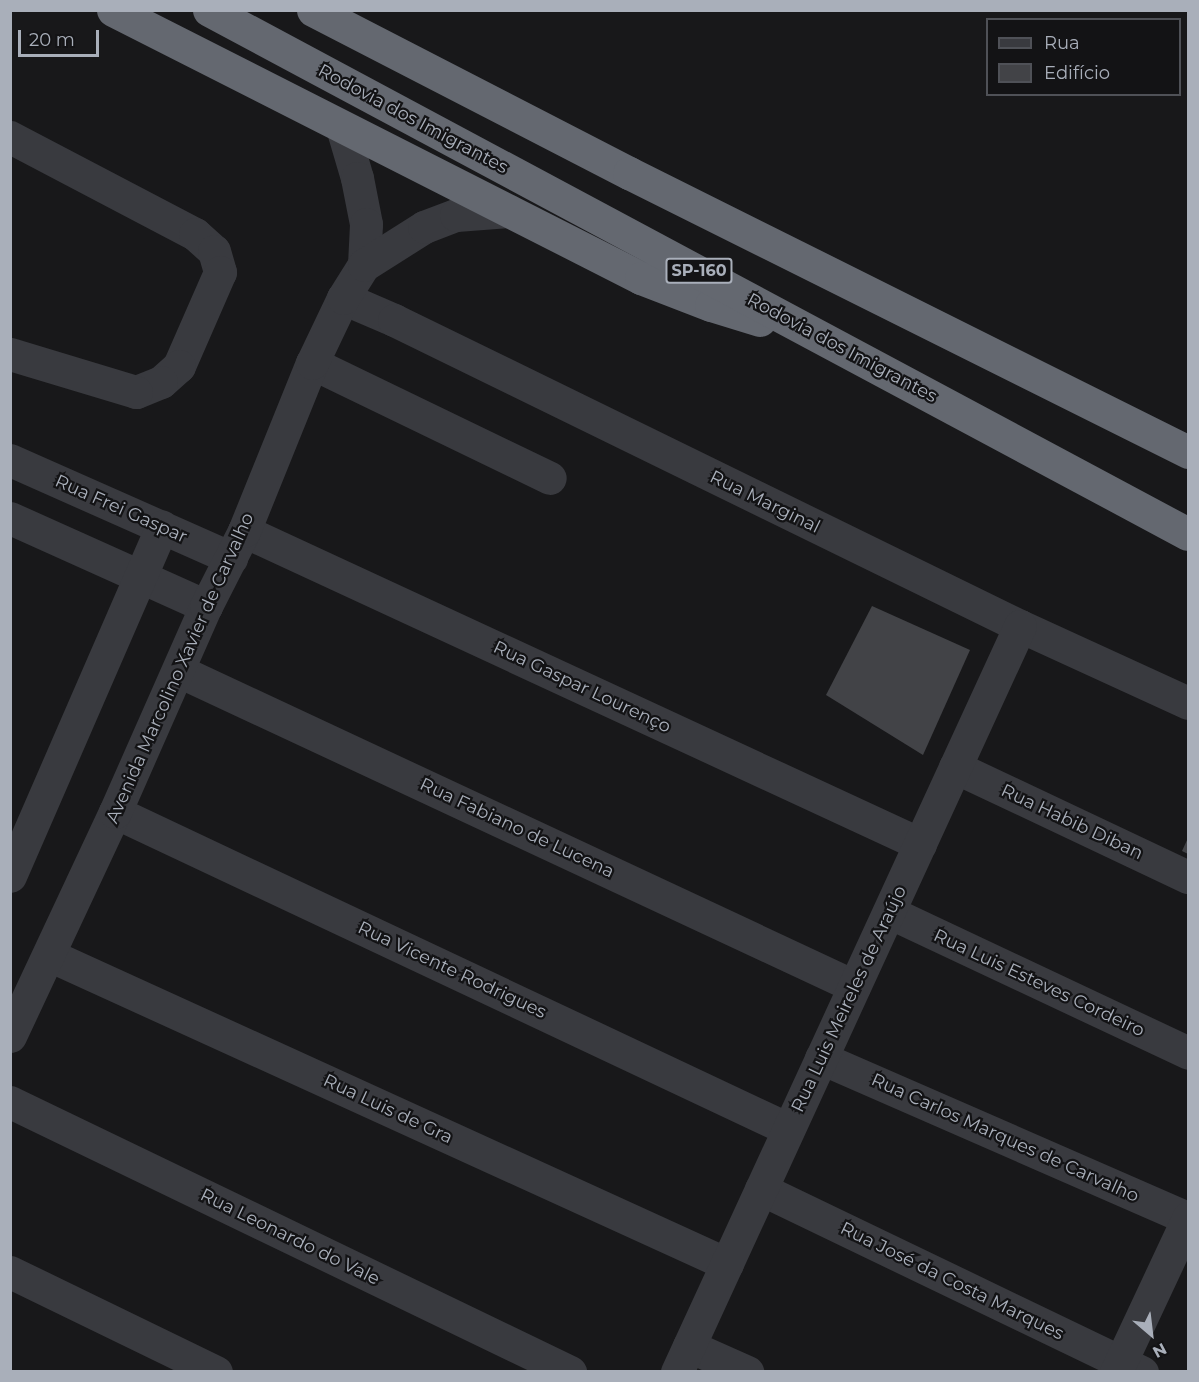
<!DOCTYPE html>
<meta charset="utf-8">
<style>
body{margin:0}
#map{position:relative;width:1199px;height:1382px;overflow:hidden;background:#18181a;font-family:Montserrat,sans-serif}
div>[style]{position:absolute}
.building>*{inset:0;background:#424347}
.minor>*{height:33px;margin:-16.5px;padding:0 16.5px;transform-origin:16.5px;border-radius:16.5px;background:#393a3f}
.highway>*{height:33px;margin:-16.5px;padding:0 16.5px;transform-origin:16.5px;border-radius:16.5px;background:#646870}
span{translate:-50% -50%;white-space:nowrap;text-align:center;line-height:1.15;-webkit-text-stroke:4.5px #131315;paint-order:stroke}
.shield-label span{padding:2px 4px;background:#131315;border:2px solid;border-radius:4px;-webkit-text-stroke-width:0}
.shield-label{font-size:16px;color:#a9afba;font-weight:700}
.street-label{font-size:18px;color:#a9afba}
.frame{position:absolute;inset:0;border:12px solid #a9afba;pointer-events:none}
.legend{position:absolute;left:986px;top:18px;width:195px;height:78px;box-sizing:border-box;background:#131315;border:2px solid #4f5157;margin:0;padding:8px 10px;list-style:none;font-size:18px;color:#a9afba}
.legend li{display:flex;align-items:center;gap:12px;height:30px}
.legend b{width:30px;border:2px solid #4f5157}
.north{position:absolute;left:1121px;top:1304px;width:60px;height:60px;-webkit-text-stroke:4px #131315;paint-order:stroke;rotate:152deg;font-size:16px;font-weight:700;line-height:24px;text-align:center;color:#a9afba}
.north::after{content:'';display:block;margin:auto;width:21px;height:27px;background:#a9afba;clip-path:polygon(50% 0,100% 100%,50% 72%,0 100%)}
.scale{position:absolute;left:18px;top:30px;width:81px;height:27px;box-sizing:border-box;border:3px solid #a9afba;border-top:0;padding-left:8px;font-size:18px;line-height:21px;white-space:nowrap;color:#a9afba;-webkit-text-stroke:4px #131315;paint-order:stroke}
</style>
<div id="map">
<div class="building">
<i style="clip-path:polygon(872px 606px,970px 650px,923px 755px,826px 695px)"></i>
<i style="clip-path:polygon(1188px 838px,1188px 854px,1182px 851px)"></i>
</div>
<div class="minor">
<i style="left:342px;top:127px;width:53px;rotate:73.6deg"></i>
<i style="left:357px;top:178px;width:47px;rotate:78.9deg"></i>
<i style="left:366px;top:224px;width:41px;rotate:92.8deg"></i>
<i style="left:10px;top:137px;width:209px;rotate:27.7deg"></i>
<i style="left:195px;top:234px;width:25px;rotate:42deg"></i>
<i style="left:214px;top:251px;width:22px;rotate:74deg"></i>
<i style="left:220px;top:272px;width:103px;rotate:113.6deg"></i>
<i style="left:179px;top:366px;width:24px;rotate:138deg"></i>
<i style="left:161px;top:382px;width:27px;rotate:158deg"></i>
<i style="left:136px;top:392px;width:132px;rotate:-163.2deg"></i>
<i style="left:343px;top:298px;width:56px;rotate:23.3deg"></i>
<i style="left:394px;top:320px;width:697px;rotate:26.05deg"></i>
<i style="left:1020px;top:626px;width:185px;rotate:24.6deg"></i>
<i style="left:312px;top:363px;width:264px;rotate:25.8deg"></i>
<i style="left:10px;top:460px;width:242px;rotate:23.9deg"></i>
<i style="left:10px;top:518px;width:215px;rotate:24.2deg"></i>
<i style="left:244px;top:531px;width:745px;rotate:24.84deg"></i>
<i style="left:179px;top:671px;width:745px;rotate:25.02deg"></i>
<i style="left:955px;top:767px;width:258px;rotate:25.3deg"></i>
<i style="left:115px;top:812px;width:744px;rotate:25.22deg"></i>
<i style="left:10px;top:876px;width:381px;rotate:-66.5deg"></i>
<i style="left:889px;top:912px;width:331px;rotate:25.2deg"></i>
<i style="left:49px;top:955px;width:745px;rotate:24.5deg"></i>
<i style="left:10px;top:1036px;width:247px;rotate:-64.9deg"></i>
<i style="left:115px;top:812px;width:225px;rotate:-66.2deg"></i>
<i style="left:206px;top:606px;width:84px;rotate:-63.1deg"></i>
<i style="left:244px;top:531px;width:181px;rotate:-68deg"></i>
<i style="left:312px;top:363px;width:72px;rotate:-64.5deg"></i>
<i style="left:343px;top:298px;width:39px;rotate:-58deg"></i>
<i style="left:364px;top:265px;width:71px;rotate:-32.3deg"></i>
<i style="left:424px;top:227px;width:34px;rotate:-21deg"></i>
<i style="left:456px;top:215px;width:53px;rotate:-4.3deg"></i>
<i style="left:821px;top:1058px;width:400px;rotate:23.6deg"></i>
<i style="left:10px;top:1102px;width:622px;rotate:25.74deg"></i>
<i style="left:761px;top:1189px;width:423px;rotate:25.7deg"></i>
<i style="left:10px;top:1272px;width:229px;rotate:25.9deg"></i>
<i style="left:689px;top:1346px;width:64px;rotate:24.1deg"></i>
<i style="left:677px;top:1372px;width:821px;rotate:-65.31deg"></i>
<i style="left:1116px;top:1372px;width:170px;rotate:-64.9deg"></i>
</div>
<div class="highway">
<i style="left:113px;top:10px;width:592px;rotate:26.91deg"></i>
<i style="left:641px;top:278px;width:75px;rotate:21.1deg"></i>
<i style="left:711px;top:305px;width:51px;rotate:17deg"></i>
<i style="left:209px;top:10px;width:1110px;rotate:28.16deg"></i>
<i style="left:313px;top:10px;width:356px;rotate:27.3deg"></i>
<i style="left:629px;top:173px;width:625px;rotate:26.52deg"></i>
</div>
<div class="shield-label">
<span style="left:699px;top:271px">SP-160</span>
</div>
<div class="street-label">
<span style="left:413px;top:119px;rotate:28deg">Rodovia dos Imigrantes</span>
<span style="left:842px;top:348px;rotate:28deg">Rodovia dos Imigrantes</span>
<span style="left:765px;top:502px;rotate:26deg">Rua Marginal</span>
<span style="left:121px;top:509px;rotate:24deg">Rua Frei Gaspar</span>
<span style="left:180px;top:668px;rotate:-66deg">Avenida Marcolino Xavier de Carvalho</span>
<span style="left:582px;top:687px;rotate:25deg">Rua Gaspar Lourenço</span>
<span style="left:1072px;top:822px;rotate:25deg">Rua Habib Diban</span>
<span style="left:517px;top:828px;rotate:25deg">Rua Fabiano de Lucena</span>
<span style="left:452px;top:970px;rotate:25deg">Rua Vicente Rodrigues</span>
<span style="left:1039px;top:983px;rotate:25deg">Rua Luis Esteves Cordeiro</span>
<span style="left:849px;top:999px;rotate:-65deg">Rua Luis Meireles de Araújo</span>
<span style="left:388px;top:1109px;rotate:25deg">Rua Luis de Gra</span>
<span style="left:1005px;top:1138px;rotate:24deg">Rua Carlos Marques de Carvalho</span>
<span style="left:290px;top:1237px;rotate:26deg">Rua Leonardo do Vale</span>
<span style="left:952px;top:1281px;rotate:26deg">Rua José da Costa Marques</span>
</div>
<div class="frame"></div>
<ul class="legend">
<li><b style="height:8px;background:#393a3f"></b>Rua</li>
<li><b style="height:16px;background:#424347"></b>Edifício</li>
</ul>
<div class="north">N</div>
<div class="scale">20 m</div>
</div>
